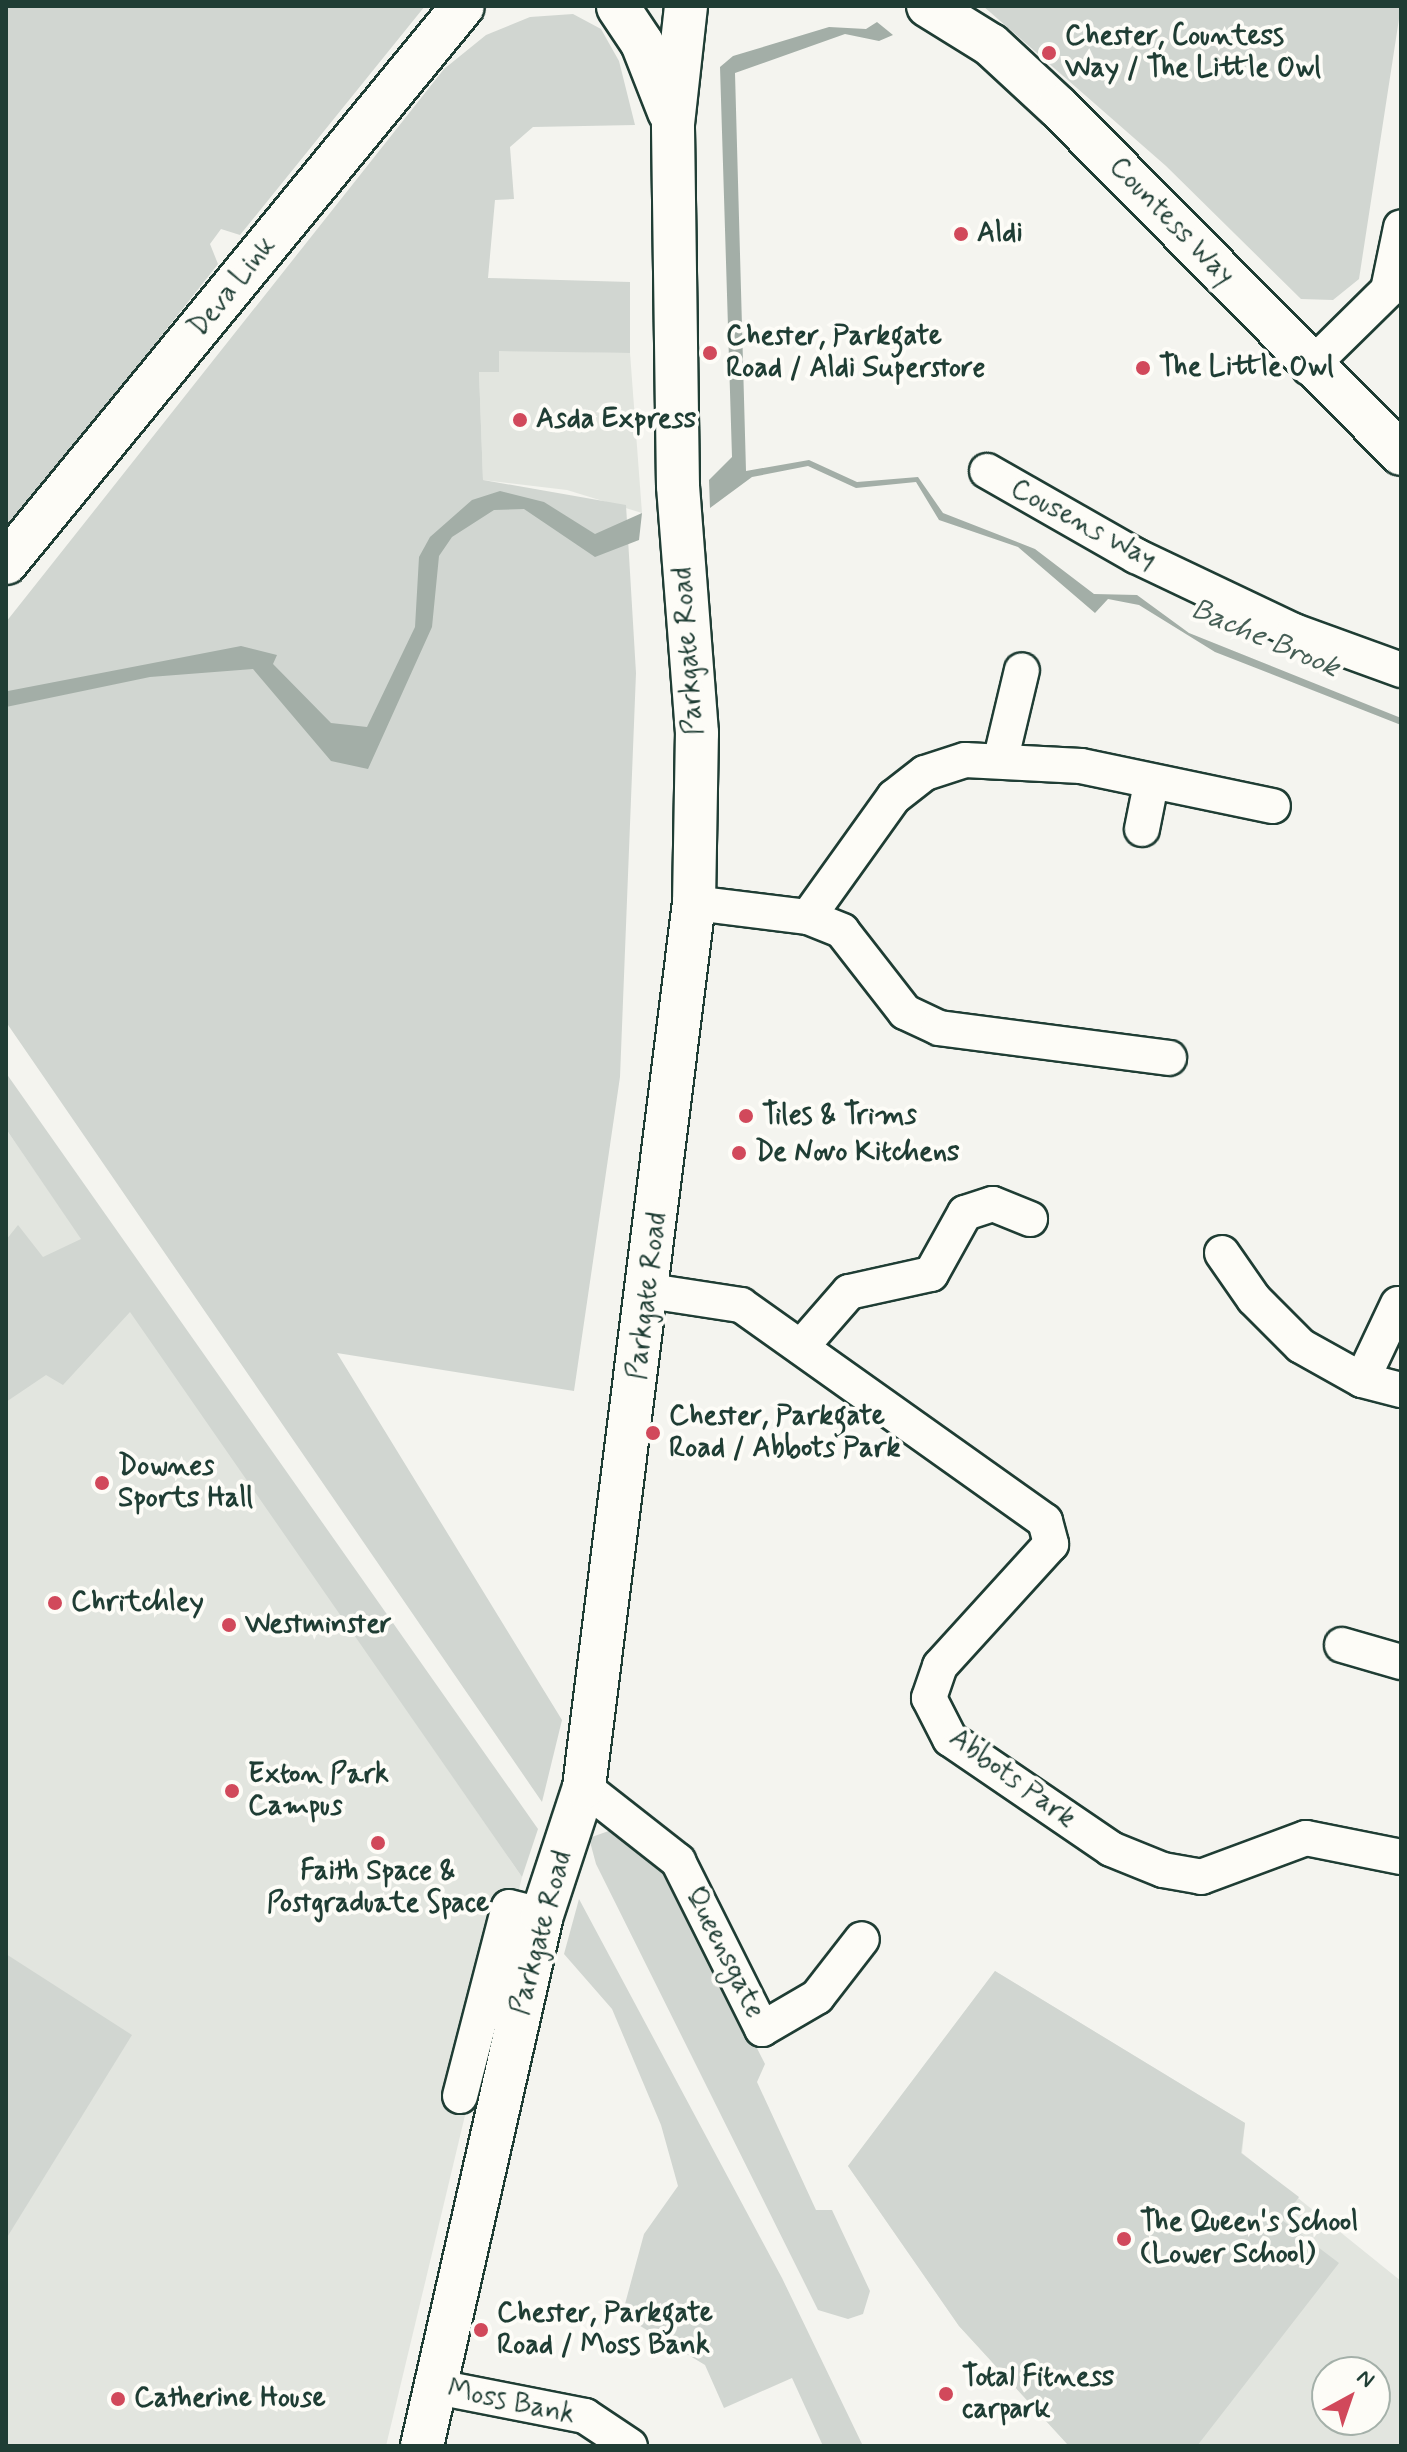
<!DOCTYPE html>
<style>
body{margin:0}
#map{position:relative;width:1407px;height:2452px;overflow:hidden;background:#f4f4ef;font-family:Mynerve,sans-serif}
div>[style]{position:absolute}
.built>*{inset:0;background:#e2e5df}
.green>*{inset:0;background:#d1d6d1}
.water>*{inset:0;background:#a3aea7}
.roads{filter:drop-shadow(2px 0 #1f3d34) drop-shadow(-2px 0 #1f3d34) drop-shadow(0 2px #1f3d34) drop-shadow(0 -2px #1f3d34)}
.minor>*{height:34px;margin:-17px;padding:0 17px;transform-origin:17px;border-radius:17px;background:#fdfcf7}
.major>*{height:42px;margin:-21px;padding:0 21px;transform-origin:21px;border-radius:21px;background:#fdfcf7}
.dots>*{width:22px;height:22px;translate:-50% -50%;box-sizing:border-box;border:4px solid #fdfcf7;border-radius:50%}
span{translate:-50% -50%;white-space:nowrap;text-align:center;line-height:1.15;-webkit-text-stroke:8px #fdfcf7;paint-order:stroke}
.poi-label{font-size:28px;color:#1f3d34;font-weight:700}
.left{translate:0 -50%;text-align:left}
.street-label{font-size:28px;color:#1f3d34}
.water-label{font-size:30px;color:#475f56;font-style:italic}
.frame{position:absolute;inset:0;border:8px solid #1f3d34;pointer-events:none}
.north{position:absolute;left:1311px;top:2356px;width:80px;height:80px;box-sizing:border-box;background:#fdfcf7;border:2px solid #a4b0a9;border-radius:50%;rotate:40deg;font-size:22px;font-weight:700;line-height:32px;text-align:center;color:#1f3d34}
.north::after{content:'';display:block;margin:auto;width:28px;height:36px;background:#d1495b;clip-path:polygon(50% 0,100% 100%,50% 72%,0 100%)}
</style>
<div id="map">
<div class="built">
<i style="clip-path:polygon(498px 350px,630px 353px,642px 513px,567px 490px,483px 480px,479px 372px,499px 372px)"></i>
<i style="clip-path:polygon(6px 1129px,522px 1877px,386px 2446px,6px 2446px)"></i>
<i style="clip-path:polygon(evenodd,995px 1971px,1245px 2123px,1242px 2153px,1401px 2281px,1401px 2446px,1069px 2446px,959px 2326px,848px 2166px,995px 1971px,1327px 2372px,1375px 2372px,1375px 2420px,1327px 2420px,1327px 2372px)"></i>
</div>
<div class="green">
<i style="clip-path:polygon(6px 6px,425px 6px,240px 235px,221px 229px,210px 244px,218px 264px,6px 533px)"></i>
<i style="clip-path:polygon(983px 6px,1401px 6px,1359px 279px,1333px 300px,1301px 299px,1166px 166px)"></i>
<i style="clip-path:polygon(573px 14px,601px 29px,619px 61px,635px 125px,533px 127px,510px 147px,514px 199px,495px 200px,488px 278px,630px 282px,630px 353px,499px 351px,499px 372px,479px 372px,483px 480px,626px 505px,636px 673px,620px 1077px,574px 1391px,337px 1353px,562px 1720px,542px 1802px,6px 1022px,6px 622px,444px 69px,486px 35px,530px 17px)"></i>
<i style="clip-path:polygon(6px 1073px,538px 1829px,522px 1877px,130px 1312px,63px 1385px,46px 1375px,6px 1402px,6px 1240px,18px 1225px,43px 1257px,81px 1239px,6px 1129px)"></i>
<i style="clip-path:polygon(617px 1828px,663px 1863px,765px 2064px,757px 2082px,816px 2210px,832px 2210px,870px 2291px,863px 2314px,848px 2319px,818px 2310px,596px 1864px,589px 1838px)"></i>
<i style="clip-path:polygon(579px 1899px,782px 2278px,863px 2446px,823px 2446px,792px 2378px,724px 2408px,705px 2365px,622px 2315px,644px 2234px,678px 2186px,661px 2125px,612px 2009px,564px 1954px)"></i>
<i style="clip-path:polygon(6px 1954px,132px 2035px,6px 2239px)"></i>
<i style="clip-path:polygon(995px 1971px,1245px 2123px,1241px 2153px,1299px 2197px,1282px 2220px,1339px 2263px,1197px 2446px,1069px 2446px,959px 2326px,848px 2166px)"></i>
</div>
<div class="water">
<i style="clip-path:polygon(877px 22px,893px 35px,879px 41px,845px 34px,735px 73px,746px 471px,809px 460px,857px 482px,918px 477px,943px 513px,1035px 549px,1094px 594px,1137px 595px,1189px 633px,1401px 718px,1401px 725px,1215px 652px,1139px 605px,1108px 599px,1095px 613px,1018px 547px,939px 520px,916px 482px,856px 488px,808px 466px,752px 477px,710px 508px,709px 480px,732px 457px,720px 67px,733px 56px,829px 27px,866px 29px)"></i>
<i style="clip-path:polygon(500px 491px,544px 502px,595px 534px,642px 513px,639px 540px,595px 557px,524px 509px,494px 510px,452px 537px,439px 556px,432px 627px,368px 769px,331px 761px,253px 669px,150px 677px,6px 707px,8px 691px,241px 646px,277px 655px,273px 664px,331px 723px,367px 727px,415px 627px,419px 557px,430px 537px,472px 500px)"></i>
</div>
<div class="roads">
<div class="minor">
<i style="left:1309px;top:368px;width:111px;rotate:-44.6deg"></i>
<i style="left:1388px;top:290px;width:64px;rotate:-78.3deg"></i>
<i style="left:987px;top:471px;width:172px;rotate:29.7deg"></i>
<i style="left:1136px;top:556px;width:175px;rotate:25.4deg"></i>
<i style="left:1294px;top:631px;width:114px;rotate:20deg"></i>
<i style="left:1001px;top:758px;width:90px;rotate:-76.6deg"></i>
<i style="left:1142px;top:829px;width:46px;rotate:-78.7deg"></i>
<i style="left:694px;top:903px;width:115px;rotate:7deg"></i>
<i style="left:808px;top:917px;width:37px;rotate:22deg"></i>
<i style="left:842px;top:931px;width:103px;rotate:52.1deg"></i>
<i style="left:905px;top:1012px;width:38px;rotate:25deg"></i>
<i style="left:939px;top:1028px;width:232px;rotate:7.4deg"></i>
<i style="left:808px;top:917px;width:148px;rotate:-54.4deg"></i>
<i style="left:894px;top:797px;width:39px;rotate:-38deg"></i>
<i style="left:925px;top:773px;width:42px;rotate:-18deg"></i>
<i style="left:965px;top:760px;width:116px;rotate:3deg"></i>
<i style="left:1081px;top:766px;width:196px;rotate:11.8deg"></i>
<i style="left:1222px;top:1253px;width:56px;rotate:55.2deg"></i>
<i style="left:1254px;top:1299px;width:66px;rotate:45deg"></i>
<i style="left:1301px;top:1346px;width:70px;rotate:29.1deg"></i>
<i style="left:1362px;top:1380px;width:40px;rotate:14.4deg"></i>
<i style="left:649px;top:1291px;width:93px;rotate:8.7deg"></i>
<i style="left:741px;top:1305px;width:373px;rotate:35.4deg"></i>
<i style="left:1045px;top:1521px;width:24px;rotate:75deg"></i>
<i style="left:1051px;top:1544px;width:165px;rotate:132.3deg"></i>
<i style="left:940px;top:1666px;width:34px;rotate:109deg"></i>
<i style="left:929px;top:1698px;width:46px;rotate:62.9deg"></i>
<i style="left:950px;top:1739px;width:195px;rotate:34.3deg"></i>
<i style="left:1111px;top:1849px;width:56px;rotate:22deg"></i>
<i style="left:1163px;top:1870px;width:39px;rotate:10deg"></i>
<i style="left:1201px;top:1877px;width:112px;rotate:-20.4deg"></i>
<i style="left:1306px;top:1838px;width:97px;rotate:11.3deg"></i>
<i style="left:801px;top:1347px;width:73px;rotate:-48.9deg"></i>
<i style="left:849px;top:1292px;width:84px;rotate:-12.4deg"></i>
<i style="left:931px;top:1274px;width:70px;rotate:-60.9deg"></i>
<i style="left:965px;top:1213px;width:29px;rotate:-18deg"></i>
<i style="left:993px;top:1204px;width:40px;rotate:22deg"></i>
<i style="left:1362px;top:1380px;width:84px;rotate:-64.7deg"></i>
<i style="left:1342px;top:1645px;width:61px;rotate:16.1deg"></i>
<i style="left:584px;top:1787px;width:120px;rotate:38.2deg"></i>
<i style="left:678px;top:1861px;width:188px;rotate:63.4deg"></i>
<i style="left:762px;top:2029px;width:64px;rotate:-30.2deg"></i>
<i style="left:817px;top:1997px;width:73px;rotate:-52.2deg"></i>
<i style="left:460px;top:2096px;width:195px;rotate:-75.5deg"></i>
<i style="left:509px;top:1907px;width:34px;rotate:14deg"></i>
<i style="left:432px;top:2386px;width:156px;rotate:11.1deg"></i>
<i style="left:585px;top:2416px;width:54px;rotate:33.7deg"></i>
</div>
<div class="major">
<i style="left:928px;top:6px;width:74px;rotate:31.8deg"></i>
<i style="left:991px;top:45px;width:91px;rotate:42.8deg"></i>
<i style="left:1058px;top:107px;width:488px;rotate:45.3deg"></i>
<i style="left:618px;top:7px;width:43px;rotate:56.3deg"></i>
<i style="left:642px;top:43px;width:74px;rotate:68.6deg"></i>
<i style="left:6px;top:563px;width:720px;rotate:-50.63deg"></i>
<i style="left:422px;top:2446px;width:544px;rotate:-77.27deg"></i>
<i style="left:542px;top:1915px;width:135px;rotate:-71.8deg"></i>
<i style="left:584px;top:1787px;width:891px;rotate:-82.91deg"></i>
<i style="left:694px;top:903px;width:170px;rotate:-89deg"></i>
<i style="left:697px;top:733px;width:248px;rotate:-94.4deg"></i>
<i style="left:678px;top:486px;width:362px;rotate:-90.8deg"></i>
<i style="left:673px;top:124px;width:119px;rotate:-83.7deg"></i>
</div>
</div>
<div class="dots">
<i style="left:1049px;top:53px;background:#d1495b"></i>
<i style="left:961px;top:234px;background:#d1495b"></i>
<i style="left:710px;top:353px;background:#d1495b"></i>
<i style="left:1143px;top:368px;background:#d1495b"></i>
<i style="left:520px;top:420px;background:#d1495b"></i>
<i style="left:746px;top:1116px;background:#d1495b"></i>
<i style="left:739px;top:1153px;background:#d1495b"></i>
<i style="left:653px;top:1433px;background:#d1495b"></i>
<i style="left:102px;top:1483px;background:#d1495b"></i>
<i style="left:55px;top:1603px;background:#d1495b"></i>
<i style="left:229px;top:1625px;background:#d1495b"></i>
<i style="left:232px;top:1791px;background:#d1495b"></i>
<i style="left:378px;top:1843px;background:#d1495b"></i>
<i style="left:1124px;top:2239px;background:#d1495b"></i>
<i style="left:481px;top:2330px;background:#d1495b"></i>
<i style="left:946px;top:2394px;background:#d1495b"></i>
<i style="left:118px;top:2399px;background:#d1495b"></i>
</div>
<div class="poi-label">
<span class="left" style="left:1065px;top:53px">Chester, Countess<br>Way / The Little Owl</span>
<span class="left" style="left:977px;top:234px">Aldi</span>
<span class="left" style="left:726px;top:353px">Chester, Parkgate<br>Road / Aldi Superstore</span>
<span class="left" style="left:1159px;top:368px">The Little Owl</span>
<span class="left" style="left:536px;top:420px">Asda Express</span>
<span class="left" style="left:762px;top:1116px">Tiles &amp; Trims</span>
<span class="left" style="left:755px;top:1153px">De Novo Kitchens</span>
<span class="left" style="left:669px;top:1433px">Chester, Parkgate<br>Road / Abbots Park</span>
<span class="left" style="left:118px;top:1483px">Downes<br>Sports Hall</span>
<span class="left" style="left:71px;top:1603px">Chritchley</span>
<span class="left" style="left:245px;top:1625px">Westminster</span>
<span class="left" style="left:248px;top:1791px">Exton Park<br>Campus</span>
<span style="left:378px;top:1888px">Faith Space &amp;<br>Postgraduate Space</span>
<span class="left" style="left:1140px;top:2239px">The Queen's School<br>(Lower School)</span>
<span class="left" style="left:497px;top:2330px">Chester, Parkgate<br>Road / Moss Bank</span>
<span class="left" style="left:962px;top:2394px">Total Fitness<br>carpark</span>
<span class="left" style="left:134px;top:2399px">Catherine House</span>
</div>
<div class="street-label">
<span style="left:1171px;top:222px;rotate:46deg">Countess Way</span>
<span style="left:233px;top:287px;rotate:-51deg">Deva Link</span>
<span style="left:1083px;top:525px;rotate:28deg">Cousens Way</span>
<span style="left:689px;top:651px;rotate:-94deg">Parkgate Road</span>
<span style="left:648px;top:1296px;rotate:-83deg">Parkgate Road</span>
<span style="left:1012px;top:1779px;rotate:36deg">Abbots Park</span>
<span style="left:542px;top:1933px;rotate:-75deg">Parkgate Road</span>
<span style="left:724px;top:1953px;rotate:63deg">Queensgate</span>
<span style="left:511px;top:2403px;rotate:12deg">Moss Bank</span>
</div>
<div class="water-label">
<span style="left:1265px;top:639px;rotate:23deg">Bache Brook</span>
</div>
<div class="frame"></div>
<div class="north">N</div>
</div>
